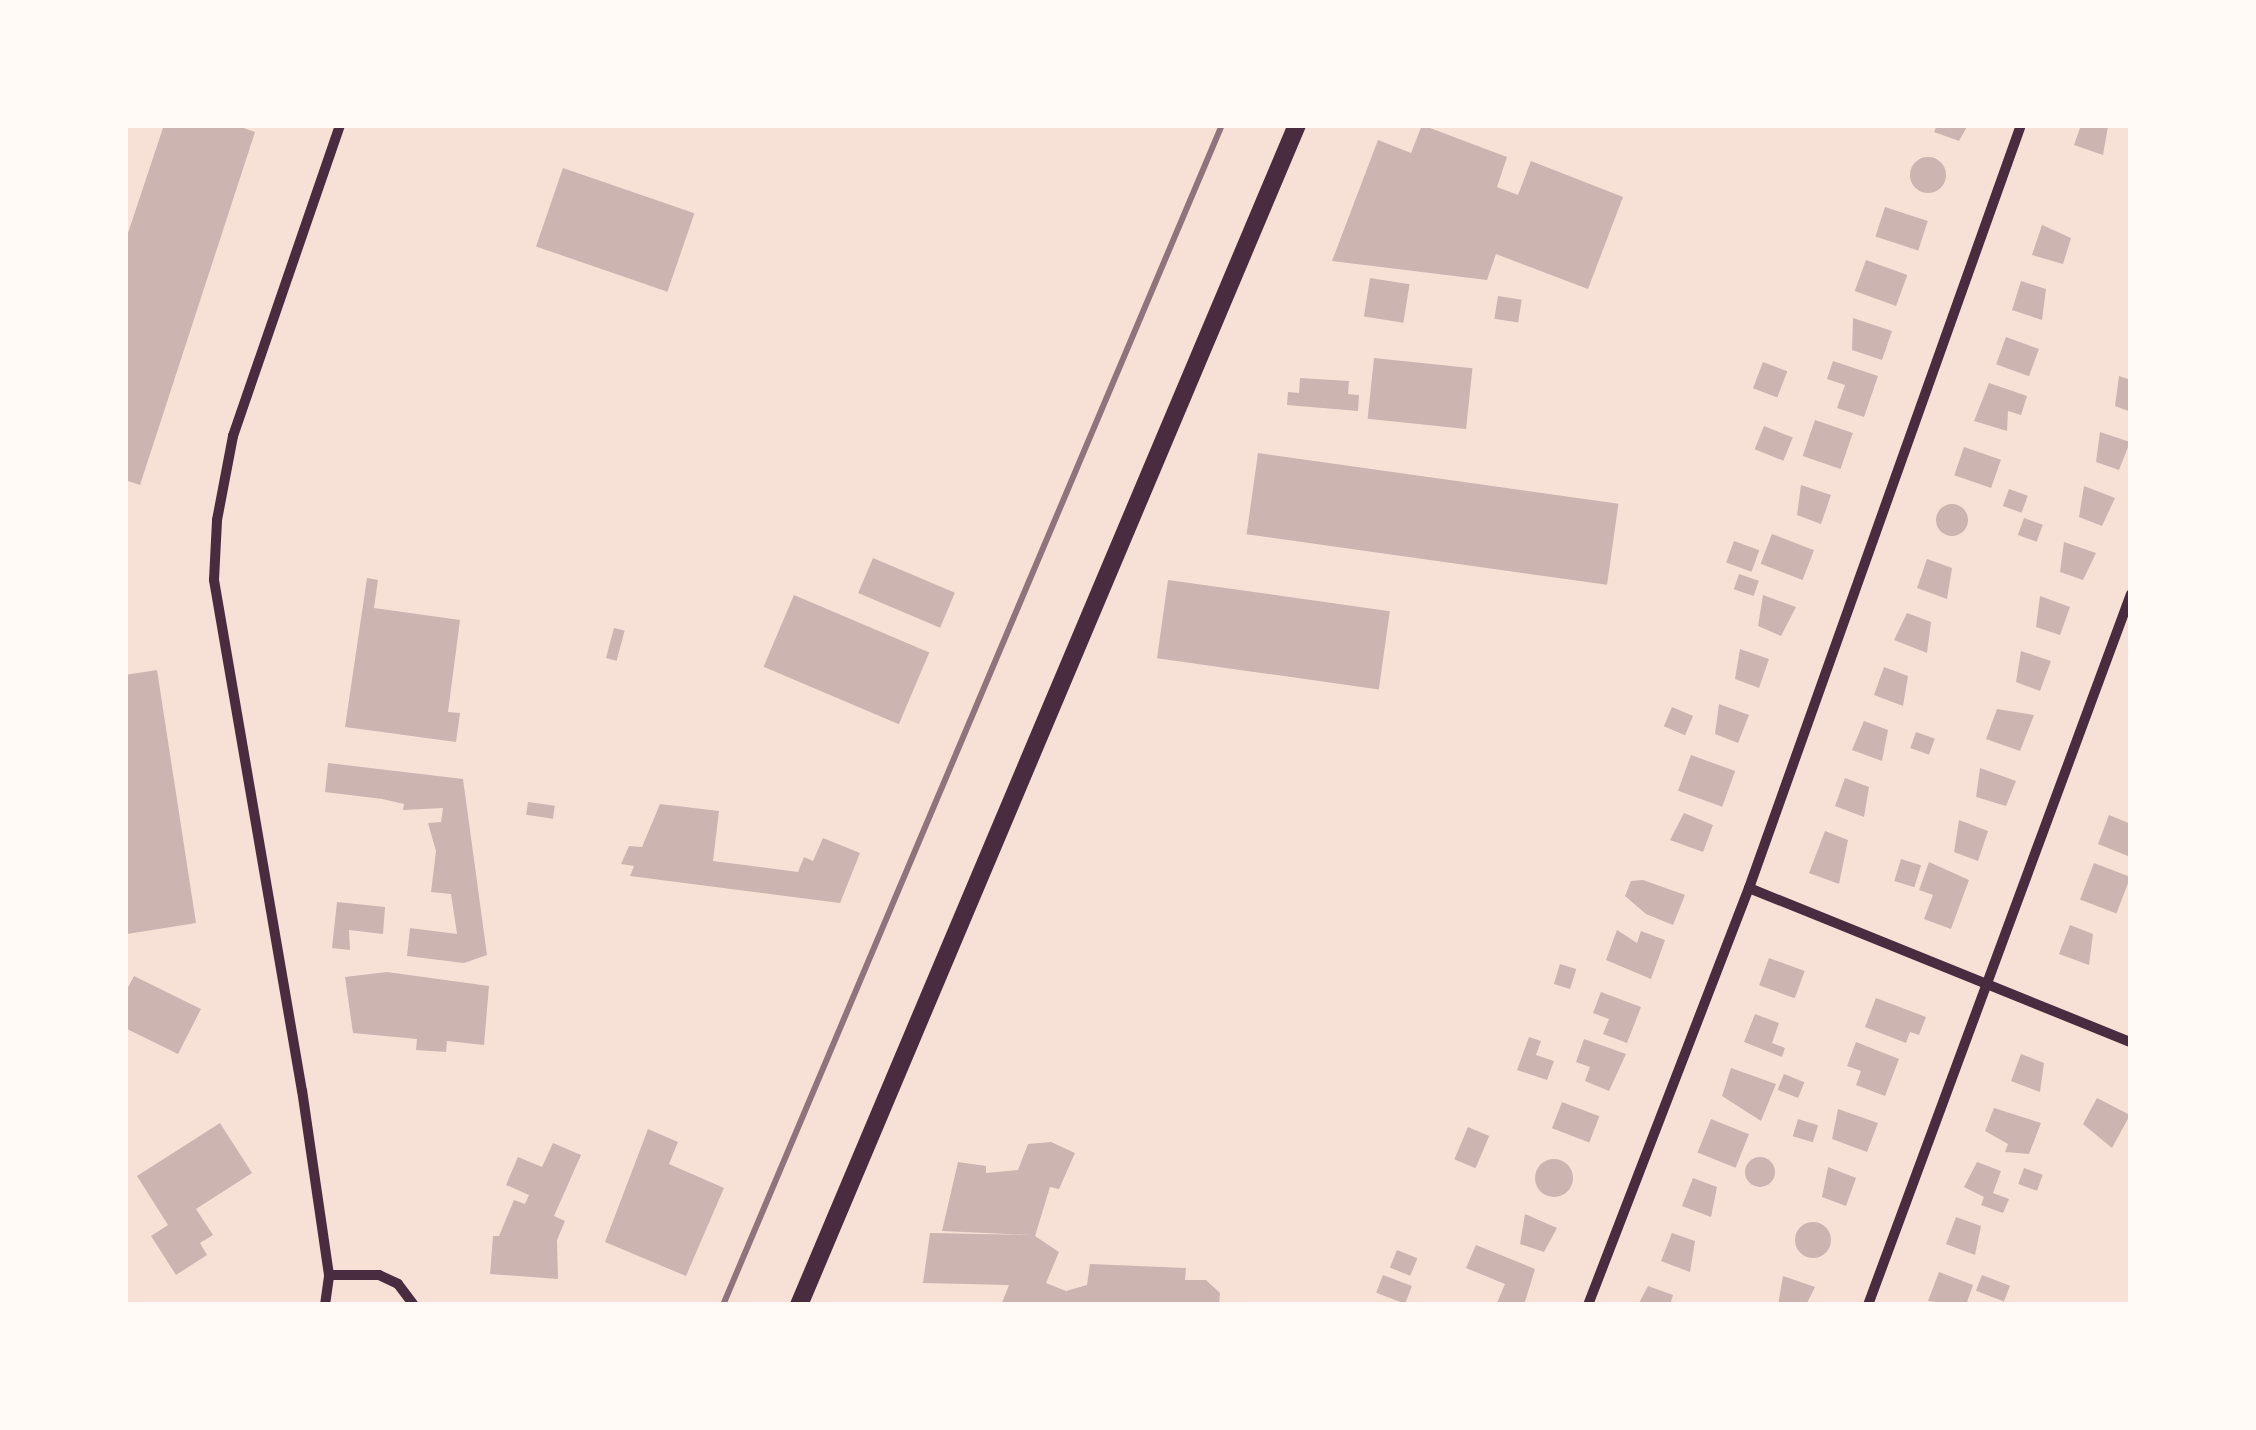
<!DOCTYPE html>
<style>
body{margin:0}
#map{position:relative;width:2256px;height:1430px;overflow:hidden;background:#f7e1d7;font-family:Overpass,sans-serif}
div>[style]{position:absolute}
.building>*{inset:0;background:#ccb4b1;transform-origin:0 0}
.round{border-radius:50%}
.minor>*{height:10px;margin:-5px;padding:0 5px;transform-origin:5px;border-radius:5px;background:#4a2c40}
.secondary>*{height:18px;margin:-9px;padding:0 9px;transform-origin:9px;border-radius:9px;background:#4a2c40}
.rail>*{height:6px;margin:-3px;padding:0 3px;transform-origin:3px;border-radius:3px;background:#8f747c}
span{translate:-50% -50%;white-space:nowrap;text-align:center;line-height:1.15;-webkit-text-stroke:9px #fffaf5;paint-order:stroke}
.frame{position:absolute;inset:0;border:128px solid #fffaf5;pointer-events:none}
</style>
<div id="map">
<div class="building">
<i style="clip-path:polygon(164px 125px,235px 125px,255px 132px,140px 485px,125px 480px,125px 242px)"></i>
<i style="clip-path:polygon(1422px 125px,1507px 157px,1497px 187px,1518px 195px,1531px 161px,1623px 197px,1588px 289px,1496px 254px,1487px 280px,1332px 261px,1378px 140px,1411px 153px)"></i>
<i style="clip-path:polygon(1937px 125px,1968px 125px,1959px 141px,1934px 132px)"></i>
<i style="clip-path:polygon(2081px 125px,2108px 126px,2103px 155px,2074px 145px)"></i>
<i class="round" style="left:1910px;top:157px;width:36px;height:36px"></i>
<i style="left:563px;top:168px;width:139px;height:83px;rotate:19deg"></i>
<i style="left:1885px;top:207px;width:45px;height:31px;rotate:18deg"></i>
<i style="clip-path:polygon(2042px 225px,2071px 238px,2063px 264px,2032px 255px)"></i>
<i style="left:1866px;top:260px;width:44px;height:33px;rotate:20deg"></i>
<i style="left:1370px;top:278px;width:40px;height:39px;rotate:9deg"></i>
<i style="clip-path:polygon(2021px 281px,2046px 289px,2042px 320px,2012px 310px)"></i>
<i style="left:1498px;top:296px;width:24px;height:23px;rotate:9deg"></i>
<i style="clip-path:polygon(1853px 318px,1892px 331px,1882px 360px,1852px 350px)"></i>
<i style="left:2006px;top:337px;width:35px;height:29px;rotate:20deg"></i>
<i style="left:1374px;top:358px;width:99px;height:61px;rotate:6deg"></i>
<i style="clip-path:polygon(1833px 361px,1878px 376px,1864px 417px,1837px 408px,1845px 385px,1827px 379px)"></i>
<i style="left:1763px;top:362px;width:26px;height:28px;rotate:21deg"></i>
<i style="clip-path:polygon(2119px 376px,2131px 380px,2131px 412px,2115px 406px)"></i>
<i style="clip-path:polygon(1300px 378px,1349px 381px,1348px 394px,1359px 395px,1358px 411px,1287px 405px,1288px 392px,1299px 393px)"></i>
<i style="clip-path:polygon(1989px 383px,2027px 396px,2021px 415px,2008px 411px,2007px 431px,1974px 421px)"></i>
<i style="left:1815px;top:420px;width:40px;height:38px;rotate:19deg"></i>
<i style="left:1764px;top:426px;width:31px;height:25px;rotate:22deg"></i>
<i style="clip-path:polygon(2100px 432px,2130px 442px,2119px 470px,2096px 462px)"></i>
<i style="left:1964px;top:447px;width:39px;height:30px;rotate:19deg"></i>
<i style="left:1258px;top:453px;width:364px;height:82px;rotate:8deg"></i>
<i style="clip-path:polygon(1801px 485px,1831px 495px,1821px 524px,1797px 515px)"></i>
<i style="clip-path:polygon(2084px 486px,2115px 498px,2102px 526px,2079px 517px)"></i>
<i style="left:2009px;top:489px;width:20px;height:18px;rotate:20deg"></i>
<i class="round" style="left:1936px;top:504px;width:32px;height:32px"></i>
<i style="left:2024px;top:518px;width:20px;height:18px;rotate:20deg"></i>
<i style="left:1772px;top:534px;width:45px;height:32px;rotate:21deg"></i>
<i style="left:1734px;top:541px;width:27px;height:23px;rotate:20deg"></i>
<i style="clip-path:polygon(2064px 542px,2096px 553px,2083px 580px,2060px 572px)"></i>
<i style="left:873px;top:558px;width:89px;height:38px;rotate:23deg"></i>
<i style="clip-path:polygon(1927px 559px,1952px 568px,1947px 599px,1917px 588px)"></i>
<i style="left:1739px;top:574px;width:21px;height:16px;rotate:19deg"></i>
<i style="clip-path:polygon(367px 578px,378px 580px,374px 608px,460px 620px,448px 712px,460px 713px,456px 742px,345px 727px)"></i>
<i style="left:1168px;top:580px;width:224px;height:79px;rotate:8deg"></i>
<i style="left:794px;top:595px;width:147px;height:78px;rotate:23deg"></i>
<i style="clip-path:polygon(1763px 595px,1796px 607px,1781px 636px,1758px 626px)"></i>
<i style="clip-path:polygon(2040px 596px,2070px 607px,2060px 635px,2036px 627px)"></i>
<i style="clip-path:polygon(1907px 613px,1931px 622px,1927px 653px,1894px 640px)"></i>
<i style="left:614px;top:628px;width:11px;height:31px;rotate:15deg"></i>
<i style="clip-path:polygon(1740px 649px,1769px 659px,1759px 688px,1735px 679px)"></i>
<i style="clip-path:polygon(2021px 651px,2051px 661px,2040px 691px,2016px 682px)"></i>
<i style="clip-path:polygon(1884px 667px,1908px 676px,1903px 706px,1874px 695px)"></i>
<i style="clip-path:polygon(157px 670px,196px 923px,127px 934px,125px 675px)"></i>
<i style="clip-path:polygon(1719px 704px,1749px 715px,1738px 743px,1715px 734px)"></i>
<i style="left:1672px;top:707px;width:23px;height:21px;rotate:23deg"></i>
<i style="clip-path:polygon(1997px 709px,2034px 715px,2020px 751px,1986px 739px)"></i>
<i style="clip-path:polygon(1864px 721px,1888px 730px,1882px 761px,1852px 750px)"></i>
<i style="left:1916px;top:732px;width:20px;height:17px;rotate:20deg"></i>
<i style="left:1691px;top:755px;width:47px;height:38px;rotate:20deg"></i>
<i style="clip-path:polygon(328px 763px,463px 779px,487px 955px,464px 963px,407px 956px,410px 928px,457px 934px,451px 894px,431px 892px,436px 851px,428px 823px,441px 822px,443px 808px,403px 810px,404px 804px,382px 799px,325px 792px)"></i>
<i style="clip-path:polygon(1980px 768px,2016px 781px,2006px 806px,1976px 797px)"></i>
<i style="clip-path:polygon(1845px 778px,1869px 787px,1864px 817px,1835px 806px)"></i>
<i style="left:528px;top:802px;width:27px;height:13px;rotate:8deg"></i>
<i style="clip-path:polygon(660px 804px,719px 811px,713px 861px,798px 872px,804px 857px,813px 861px,823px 838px,860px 853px,840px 903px,630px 876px,634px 866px,621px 864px,629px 846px,642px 847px)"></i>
<i style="clip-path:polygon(1684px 813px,1713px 825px,1703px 852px,1670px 840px)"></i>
<i style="clip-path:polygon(2109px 815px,2131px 824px,2128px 856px,2098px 844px)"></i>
<i style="clip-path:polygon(1959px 820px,1988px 831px,1978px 861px,1954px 852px)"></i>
<i style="clip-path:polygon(1825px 831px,1848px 840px,1839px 884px,1809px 873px)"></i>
<i style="left:1901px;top:859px;width:21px;height:23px;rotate:17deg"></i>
<i style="clip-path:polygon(1929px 862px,1969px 880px,1951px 929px,1924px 919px,1933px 895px,1919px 890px)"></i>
<i style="left:2094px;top:863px;width:39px;height:39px;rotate:21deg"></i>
<i style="clip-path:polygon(1643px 880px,1685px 895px,1673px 925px,1646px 914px,1625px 896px,1631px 881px)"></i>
<i style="clip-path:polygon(337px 902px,385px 907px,383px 934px,349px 930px,350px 950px,332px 948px)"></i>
<i style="clip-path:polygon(2070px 925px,2093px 934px,2089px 965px,2059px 954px)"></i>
<i style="clip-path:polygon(1617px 930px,1637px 943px,1641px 931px,1665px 940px,1651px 979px,1606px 960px)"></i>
<i style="left:1769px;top:958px;width:38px;height:29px;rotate:20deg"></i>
<i style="left:1560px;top:964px;width:17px;height:21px;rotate:17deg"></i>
<i style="clip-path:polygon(387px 972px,489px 986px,484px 1045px,447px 1041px,446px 1052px,416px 1050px,417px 1039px,353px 1033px,345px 977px)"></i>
<i style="clip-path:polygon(134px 976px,201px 1009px,178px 1054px,125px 1028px,125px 993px)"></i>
<i style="clip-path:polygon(1601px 992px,1641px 1007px,1627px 1043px,1603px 1034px,1609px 1019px,1593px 1013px)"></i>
<i style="clip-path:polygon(1876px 998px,1926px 1017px,1919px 1035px,1910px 1032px,1906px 1043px,1865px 1027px)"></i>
<i style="clip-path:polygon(1755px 1014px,1779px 1023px,1772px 1043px,1785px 1048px,1782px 1057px,1744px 1042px)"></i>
<i style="clip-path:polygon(1529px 1037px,1541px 1041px,1536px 1055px,1554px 1061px,1547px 1080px,1517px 1070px)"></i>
<i style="clip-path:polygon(1584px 1039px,1626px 1054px,1609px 1091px,1585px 1081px,1590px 1067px,1576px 1062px)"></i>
<i style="clip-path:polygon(1856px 1042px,1899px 1059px,1885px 1096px,1856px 1085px,1861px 1071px,1847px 1066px)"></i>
<i style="clip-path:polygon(2021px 1054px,2044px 1063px,2040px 1092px,2011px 1081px)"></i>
<i style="clip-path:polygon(1731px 1068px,1776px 1084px,1761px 1121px,1722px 1096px)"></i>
<i style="left:1784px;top:1074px;width:22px;height:17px;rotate:22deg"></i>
<i style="clip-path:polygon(2097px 1098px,2130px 1115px,2112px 1148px,2083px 1124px)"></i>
<i style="left:1562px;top:1102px;width:40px;height:28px;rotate:21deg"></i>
<i style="clip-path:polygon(1994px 1108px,2041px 1123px,2029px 1154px,2005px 1152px,2008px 1144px,1985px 1131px)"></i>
<i style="clip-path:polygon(1838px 1109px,1878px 1123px,1867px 1152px,1832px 1139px)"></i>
<i style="left:1711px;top:1119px;width:41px;height:36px;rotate:22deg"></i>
<i style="left:1798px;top:1119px;width:21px;height:18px;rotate:17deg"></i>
<i style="clip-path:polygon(220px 1123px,252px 1173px,196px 1209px,213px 1235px,200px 1243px,207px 1255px,176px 1275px,151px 1236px,168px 1225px,137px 1176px)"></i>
<i style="left:1468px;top:1127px;width:23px;height:35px;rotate:23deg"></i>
<i style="clip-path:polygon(648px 1129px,678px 1142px,669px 1164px,724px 1188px,686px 1276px,605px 1242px)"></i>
<i style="clip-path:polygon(1051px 1142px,1075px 1153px,1059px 1189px,1050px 1187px,1035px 1236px,1059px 1252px,1046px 1283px,1066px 1291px,1087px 1285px,1090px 1264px,1186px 1268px,1185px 1280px,1206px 1280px,1220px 1293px,1219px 1305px,1001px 1305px,1009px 1285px,923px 1283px,930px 1233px,1031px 1235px,942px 1231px,958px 1162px,986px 1166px,986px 1173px,1018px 1170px,1028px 1144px)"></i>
<i style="clip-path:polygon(553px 1143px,581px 1155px,554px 1216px,565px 1221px,557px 1240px,558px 1279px,490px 1274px,493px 1236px,499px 1236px,514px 1200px,525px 1204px,529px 1195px,506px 1185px,518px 1157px,542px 1167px)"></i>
<i class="round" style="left:1745px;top:1157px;width:30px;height:30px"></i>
<i class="round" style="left:1535px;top:1159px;width:38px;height:38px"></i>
<i style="clip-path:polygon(1977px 1162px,2001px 1171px,1993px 1193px,2009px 1199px,2003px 1213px,1981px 1205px,1984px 1197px,1964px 1187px)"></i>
<i style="clip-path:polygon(1828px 1167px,1856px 1178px,1846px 1206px,1822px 1197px)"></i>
<i style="left:2024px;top:1168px;width:20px;height:17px;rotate:20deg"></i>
<i style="clip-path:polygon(1693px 1178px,1717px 1187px,1711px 1217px,1682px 1206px)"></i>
<i style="clip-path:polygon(1525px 1214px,1557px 1228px,1544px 1252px,1520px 1244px)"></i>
<i style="clip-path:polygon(1956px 1217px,1981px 1226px,1975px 1255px,1946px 1244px)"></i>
<i class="round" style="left:1795px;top:1222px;width:36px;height:36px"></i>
<i style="clip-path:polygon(1672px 1233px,1695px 1241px,1690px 1272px,1661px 1261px)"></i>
<i style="clip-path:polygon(1476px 1245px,1535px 1269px,1524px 1305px,1497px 1303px,1505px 1284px,1466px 1268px)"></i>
<i style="left:1397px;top:1250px;width:22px;height:19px;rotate:22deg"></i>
<i style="clip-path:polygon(1939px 1272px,1973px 1285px,1966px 1305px,1928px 1301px)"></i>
<i style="left:1383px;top:1275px;width:31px;height:19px;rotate:21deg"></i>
<i style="left:1982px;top:1275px;width:30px;height:17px;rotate:21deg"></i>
<i style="clip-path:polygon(1783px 1276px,1815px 1287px,1806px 1305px,1778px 1305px)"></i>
<i style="clip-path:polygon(1648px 1286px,1673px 1295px,1670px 1305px,1638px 1305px)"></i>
</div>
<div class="minor">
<i style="left:1749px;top:888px;width:412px;rotate:22deg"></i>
<i style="left:329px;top:1275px;width:50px"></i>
<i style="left:379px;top:1275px;width:21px;rotate:25deg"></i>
<i style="left:398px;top:1284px;width:26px;rotate:53deg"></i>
<i style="left:325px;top:1305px;width:30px;rotate:-82deg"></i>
<i style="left:329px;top:1275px;width:186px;rotate:-98.3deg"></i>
<i style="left:302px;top:1091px;width:519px;rotate:-99.77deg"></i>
<i style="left:214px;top:580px;width:60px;rotate:-87.1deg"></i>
<i style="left:217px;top:520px;width:86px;rotate:-79.2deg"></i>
<i style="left:233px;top:436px;width:329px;rotate:-71deg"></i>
<i style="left:1588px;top:1305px;width:447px;rotate:-68.9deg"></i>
<i style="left:1749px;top:888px;width:810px;rotate:-70.38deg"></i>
<i style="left:1868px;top:1305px;width:758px;rotate:-69.7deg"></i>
</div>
<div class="secondary">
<i style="left:799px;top:1305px;width:1281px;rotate:-67.12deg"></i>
</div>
<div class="rail">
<i style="left:723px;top:1305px;width:1281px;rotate:-67.08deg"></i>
</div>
<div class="frame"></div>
</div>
